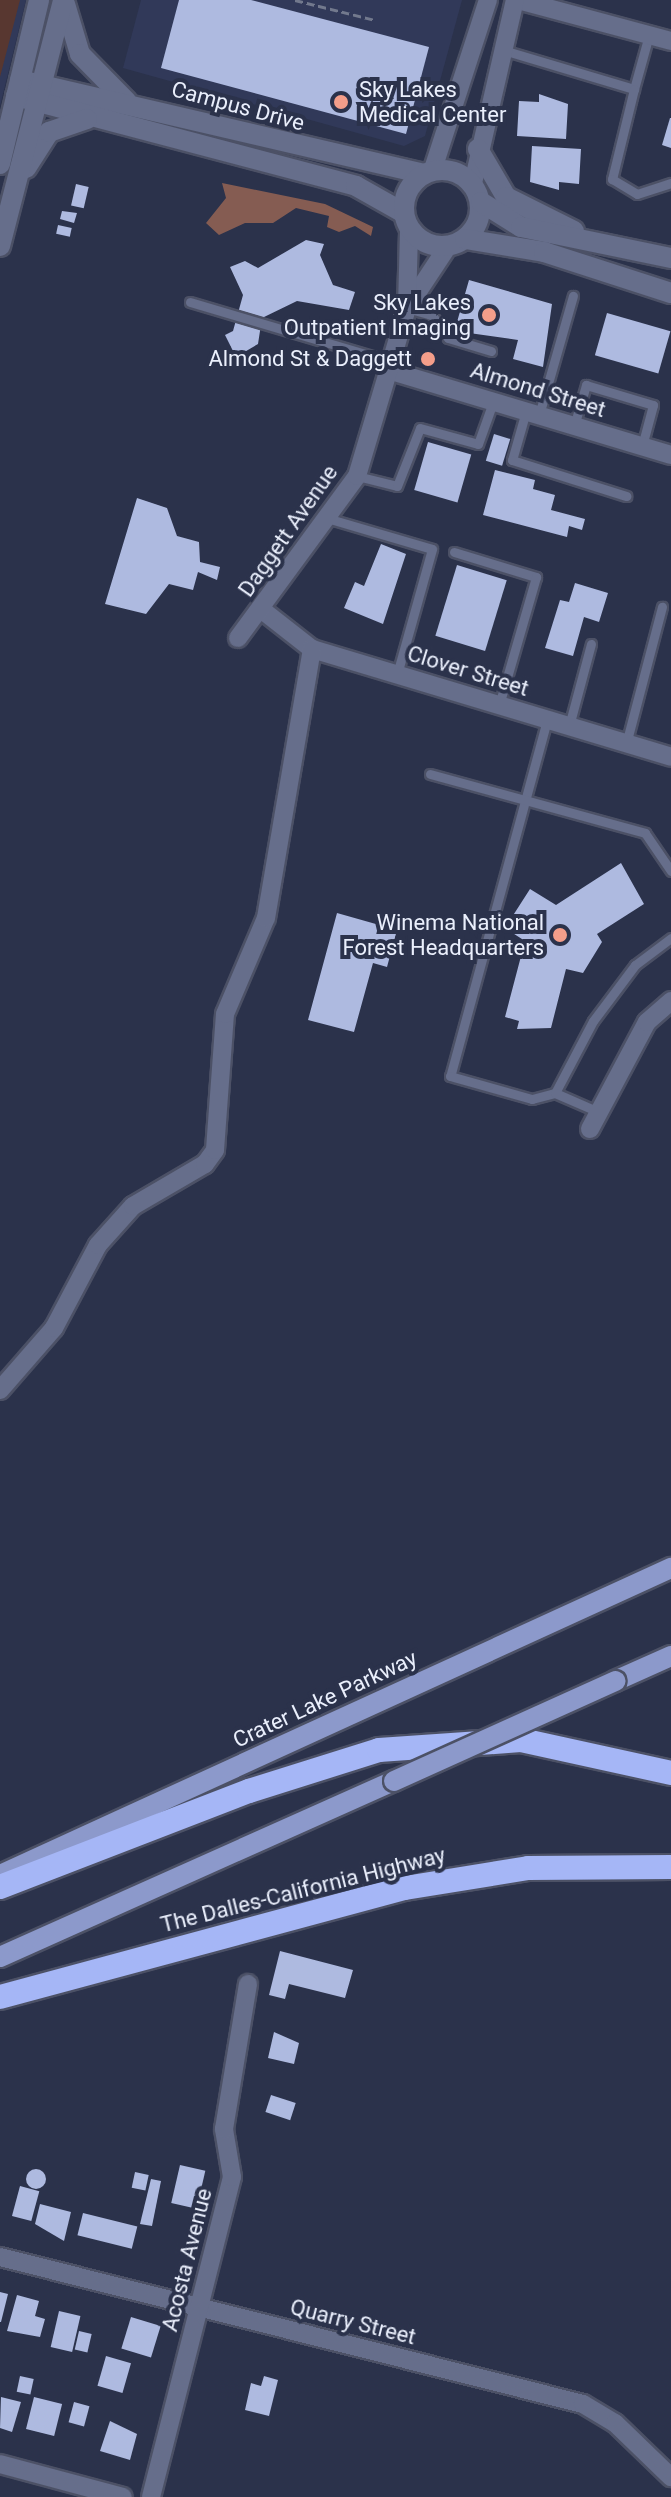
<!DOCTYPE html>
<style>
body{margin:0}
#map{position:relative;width:671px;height:2497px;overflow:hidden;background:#2b324b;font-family:Roboto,sans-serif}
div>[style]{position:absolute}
.built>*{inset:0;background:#313959}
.green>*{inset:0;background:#583730}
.forest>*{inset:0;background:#855c52}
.building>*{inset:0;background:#aebae0;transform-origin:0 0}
.round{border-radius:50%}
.path>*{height:3px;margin-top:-1.5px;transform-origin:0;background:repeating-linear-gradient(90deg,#72798d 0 8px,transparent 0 12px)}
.roads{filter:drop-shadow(2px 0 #4c5166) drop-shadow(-2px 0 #4c5166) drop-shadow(0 2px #4c5166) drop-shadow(0 -2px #4c5166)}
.lane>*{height:9px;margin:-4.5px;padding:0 4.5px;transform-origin:4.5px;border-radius:4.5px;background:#666e8b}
.street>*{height:18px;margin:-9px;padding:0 9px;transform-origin:9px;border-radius:9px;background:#666e8b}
.secondary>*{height:20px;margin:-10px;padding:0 10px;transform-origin:10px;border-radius:10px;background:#666e8b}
.secondary>.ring{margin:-10px;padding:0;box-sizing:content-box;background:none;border:20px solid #666e8b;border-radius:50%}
.primary>*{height:20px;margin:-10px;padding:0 10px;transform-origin:10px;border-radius:10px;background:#8c99cb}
.highway>*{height:24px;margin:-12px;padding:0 12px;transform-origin:12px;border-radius:12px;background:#a5b6f6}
.bridges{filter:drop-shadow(2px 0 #4c5166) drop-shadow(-2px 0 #4c5166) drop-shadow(0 2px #4c5166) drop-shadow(0 -2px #4c5166)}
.primary-bridge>*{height:20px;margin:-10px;padding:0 10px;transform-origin:10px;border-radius:10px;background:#8c99cb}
.dots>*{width:22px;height:22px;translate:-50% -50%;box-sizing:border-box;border:4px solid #2b324b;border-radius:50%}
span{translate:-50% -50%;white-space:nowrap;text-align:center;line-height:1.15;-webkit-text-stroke:8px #2b324b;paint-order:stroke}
.poi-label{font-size:22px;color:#eaeffc}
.left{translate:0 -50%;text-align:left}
.right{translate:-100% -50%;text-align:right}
.street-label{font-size:22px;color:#eaeffc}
</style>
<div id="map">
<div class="built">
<i style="clip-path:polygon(0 0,26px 0,0 106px)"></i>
<i style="clip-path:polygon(141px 0,462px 0,425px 136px,404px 146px,123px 68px)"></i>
</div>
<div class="green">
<i style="clip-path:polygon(0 0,20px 0,0 77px)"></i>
</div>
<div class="forest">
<i style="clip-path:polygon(222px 183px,325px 204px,373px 227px,371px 236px,355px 226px,339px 232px,327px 227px,329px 216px,296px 208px,273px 223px,245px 223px,219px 235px,206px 223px,226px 198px)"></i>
</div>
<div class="building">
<i style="clip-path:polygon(179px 0,251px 0,429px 47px,406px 134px,161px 68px)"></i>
<i style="clip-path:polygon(539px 94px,568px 104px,566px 139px,517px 136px,519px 101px,539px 102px)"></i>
<i style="clip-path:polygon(670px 118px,671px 118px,671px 148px,662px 145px)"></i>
<i style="clip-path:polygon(532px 146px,581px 149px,579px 184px,559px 182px,559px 190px,530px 182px)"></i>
<i style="left:76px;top:184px;width:13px;height:22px;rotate:13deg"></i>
<i style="clip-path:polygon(62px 211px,77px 213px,74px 223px,60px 219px)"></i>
<i style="left:58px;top:225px;width:14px;height:9px;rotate:12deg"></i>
<i style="clip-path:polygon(306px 240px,324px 244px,320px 255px,333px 285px,355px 292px,349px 310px,297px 301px,262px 318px,258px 344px,236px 357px,225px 335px,233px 331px,243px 295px,230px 267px,245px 261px,258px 268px)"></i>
<i style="clip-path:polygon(469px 280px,552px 304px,543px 367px,513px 359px,518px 340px,469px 333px,471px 326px,457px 322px)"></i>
<i style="left:607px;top:313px;width:66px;height:44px;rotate:16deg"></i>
<i style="left:494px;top:434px;width:17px;height:28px;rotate:17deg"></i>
<i style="left:428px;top:442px;width:45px;height:50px;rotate:16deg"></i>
<i style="clip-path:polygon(495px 470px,535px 480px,533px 489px,555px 495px,551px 510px,585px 519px,582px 530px,569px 526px,567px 537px,483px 515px)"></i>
<i style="clip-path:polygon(137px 498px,167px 508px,177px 536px,199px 542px,200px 562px,220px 567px,217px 580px,198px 572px,193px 590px,169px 584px,146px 614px,105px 604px)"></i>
<i style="clip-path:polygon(381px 544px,406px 554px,383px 624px,344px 608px,355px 582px,364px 586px)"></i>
<i style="left:457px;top:565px;width:52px;height:74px;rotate:17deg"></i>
<i style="clip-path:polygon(575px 583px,608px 593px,599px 622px,584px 617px,573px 656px,545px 648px,560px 600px,569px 602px)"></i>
<i style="clip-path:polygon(621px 863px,644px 904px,597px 934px,602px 942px,583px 973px,566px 969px,551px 1028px,517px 1029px,519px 1021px,505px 1017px,525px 941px,505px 928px,530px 889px,556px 905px)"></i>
<i style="clip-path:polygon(337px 913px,397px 930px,387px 967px,373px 963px,354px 1032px,308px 1020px)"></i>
<i style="clip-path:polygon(280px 1951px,353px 1970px,345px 1998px,289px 1984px,285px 1999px,269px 1995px)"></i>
<i style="clip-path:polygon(274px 2032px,299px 2043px,294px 2064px,268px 2058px)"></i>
<i style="left:271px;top:2095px;width:26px;height:18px;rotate:18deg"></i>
<i style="left:180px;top:2165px;width:26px;height:39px;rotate:13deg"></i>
<i class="round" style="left:26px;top:2169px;width:20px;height:20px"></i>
<i style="left:135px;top:2172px;width:14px;height:16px;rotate:12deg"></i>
<i style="clip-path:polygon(151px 2179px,161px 2181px,152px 2226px,140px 2224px)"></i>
<i style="left:20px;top:2186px;width:20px;height:31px;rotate:15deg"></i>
<i style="clip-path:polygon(40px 2204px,71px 2212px,64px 2241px,35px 2224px)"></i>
<i style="left:83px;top:2213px;width:56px;height:23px;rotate:14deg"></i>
<i style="clip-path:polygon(0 2292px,8px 2294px,1px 2322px,0 2322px)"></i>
<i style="clip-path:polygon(17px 2295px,39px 2301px,35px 2316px,45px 2319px,40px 2337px,7px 2331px)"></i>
<i style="left:59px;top:2311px;width:22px;height:37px;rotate:13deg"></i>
<i style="left:131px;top:2317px;width:31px;height:33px;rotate:17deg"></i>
<i style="left:79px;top:2331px;width:13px;height:19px;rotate:13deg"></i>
<i style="left:106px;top:2356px;width:26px;height:31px;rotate:16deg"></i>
<i style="left:20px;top:2376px;width:14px;height:16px;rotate:12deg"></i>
<i style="clip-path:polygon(264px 2376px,278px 2380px,269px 2416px,245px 2410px,251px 2383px,261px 2386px)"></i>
<i style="clip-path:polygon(1px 2397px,21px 2402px,12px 2432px,0 2428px)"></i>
<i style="left:34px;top:2397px;width:29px;height:33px;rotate:14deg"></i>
<i style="left:74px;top:2402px;width:16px;height:21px;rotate:15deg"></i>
<i style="clip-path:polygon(110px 2421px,137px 2434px,130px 2460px,100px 2451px)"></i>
</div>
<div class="path">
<i style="left:295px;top:0;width:82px;rotate:14deg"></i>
</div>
<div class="roads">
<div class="lane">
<i style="left:503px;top:50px;width:137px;rotate:16.6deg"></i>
<i style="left:634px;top:89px;width:56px;rotate:-74.5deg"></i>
<i style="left:634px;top:89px;width:93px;rotate:103.7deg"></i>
<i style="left:612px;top:179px;width:29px;rotate:31deg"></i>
<i style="left:637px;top:194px;width:36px;rotate:-18deg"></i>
<i style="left:190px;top:302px;width:212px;rotate:16.5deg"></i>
<i style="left:407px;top:308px;width:26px;rotate:16deg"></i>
<i style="left:432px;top:315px;width:28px;rotate:55deg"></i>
<i style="left:448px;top:338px;width:45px;rotate:16.8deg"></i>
<i style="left:526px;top:411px;width:51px;rotate:105.9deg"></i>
<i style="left:512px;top:460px;width:120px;rotate:17.5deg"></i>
<i style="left:539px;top:415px;width:124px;rotate:-74.1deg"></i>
<i style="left:574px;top:426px;width:43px;rotate:-73.7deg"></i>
<i style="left:586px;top:385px;width:70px;rotate:16.6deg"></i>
<i style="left:653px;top:405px;width:42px;rotate:105deg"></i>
<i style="left:357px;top:476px;width:41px;rotate:14deg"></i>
<i style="left:397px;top:486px;width:62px;rotate:-68.4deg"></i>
<i style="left:420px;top:428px;width:60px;rotate:15.4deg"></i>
<i style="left:478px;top:444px;width:45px;rotate:-70.3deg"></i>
<i style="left:330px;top:519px;width:106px;rotate:16.4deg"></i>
<i style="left:432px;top:549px;width:130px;rotate:105.6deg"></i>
<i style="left:454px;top:552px;width:86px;rotate:17deg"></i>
<i style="left:536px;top:577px;width:133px;rotate:106.1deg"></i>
<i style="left:547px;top:720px;width:369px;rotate:105.2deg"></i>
<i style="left:450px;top:1076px;width:85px;rotate:15.7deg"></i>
<i style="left:532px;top:1099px;width:24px;rotate:-15deg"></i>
<i style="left:555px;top:1093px;width:81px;rotate:-62.2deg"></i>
<i style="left:593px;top:1021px;width:70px;rotate:-53.1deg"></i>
<i style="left:635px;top:965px;width:45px;rotate:-36.9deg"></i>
<i style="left:569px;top:726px;width:85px;rotate:-75deg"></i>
<i style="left:626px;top:744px;width:142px;rotate:-75.3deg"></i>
<i style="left:430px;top:774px;width:223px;rotate:15.3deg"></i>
<i style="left:645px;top:833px;width:46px;rotate:55.6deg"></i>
<i style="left:555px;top:1093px;width:48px;rotate:23.4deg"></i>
</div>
<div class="street">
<i style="left:518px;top:0;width:158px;rotate:15deg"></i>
<i style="left:433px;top:169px;width:178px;rotate:-72deg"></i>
<i style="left:473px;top:183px;width:188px;rotate:-77.1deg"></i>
<i style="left:407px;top:308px;width:74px;rotate:-56.5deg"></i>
<i style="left:391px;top:371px;width:292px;rotate:16.7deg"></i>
<i style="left:262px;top:610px;width:63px;rotate:38deg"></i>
<i style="left:312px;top:649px;width:375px;rotate:16.7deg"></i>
<i style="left:238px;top:638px;width:201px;rotate:-53.7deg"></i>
<i style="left:357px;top:476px;width:175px;rotate:-73.4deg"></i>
<i style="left:407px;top:308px;width:79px;rotate:-88.5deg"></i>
<i style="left:590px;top:1129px;width:121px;rotate:-62deg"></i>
<i style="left:647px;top:1022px;width:32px;rotate:-41deg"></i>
<i style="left:0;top:1390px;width:82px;rotate:-48.9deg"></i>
<i style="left:54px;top:1328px;width:94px;rotate:-62.1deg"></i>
<i style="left:98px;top:1245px;width:52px;rotate:-48.1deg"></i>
<i style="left:133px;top:1206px;width:83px;rotate:-30.3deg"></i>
<i style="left:205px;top:1164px;width:17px;rotate:-54deg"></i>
<i style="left:215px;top:1150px;width:136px;rotate:-85.8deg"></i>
<i style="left:225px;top:1014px;width:104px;rotate:-66.9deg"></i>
<i style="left:266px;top:918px;width:273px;rotate:-80.3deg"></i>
<i style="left:0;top:2257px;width:601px;rotate:14.15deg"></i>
<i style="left:583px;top:2404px;width:37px;rotate:31deg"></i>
<i style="left:615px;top:2423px;width:78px;rotate:44deg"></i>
<i style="left:0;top:2464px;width:127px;rotate:15deg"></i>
<i style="left:151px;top:2497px;width:330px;rotate:-75.8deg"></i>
<i style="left:232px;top:2177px;width:49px;rotate:-99.5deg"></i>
<i style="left:224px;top:2129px;width:147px;rotate:-80.6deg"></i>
</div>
<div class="secondary">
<i style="left:65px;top:4px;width:52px;rotate:73.3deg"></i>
<i style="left:80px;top:54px;width:67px;rotate:45.6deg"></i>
<i style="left:20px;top:80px;width:414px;rotate:13.1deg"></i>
<i style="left:16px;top:96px;width:352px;rotate:14.8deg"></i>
<i style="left:356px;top:186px;width:55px;rotate:29.4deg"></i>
<i style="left:478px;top:149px;width:56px;rotate:59.7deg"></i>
<i style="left:506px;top:197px;width:76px;rotate:26.6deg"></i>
<i style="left:0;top:164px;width:169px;rotate:-76.6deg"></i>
<i style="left:26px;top:168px;width:43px;rotate:-57.4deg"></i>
<i style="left:49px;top:132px;width:40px;rotate:-18.9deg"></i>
<i class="ring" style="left:404px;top:170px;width:56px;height:56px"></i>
<i style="left:481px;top:202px;width:47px;rotate:32deg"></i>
<i style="left:521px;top:227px;width:153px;rotate:11.7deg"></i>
<i style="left:465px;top:239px;width:80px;rotate:9.3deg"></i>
<i style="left:544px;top:252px;width:133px;rotate:17.9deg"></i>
<i style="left:0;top:246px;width:254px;rotate:-75.6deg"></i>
</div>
<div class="primary">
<i style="left:615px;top:1681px;width:61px;rotate:-24.1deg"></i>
<i style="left:0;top:1875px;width:738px;rotate:-24.59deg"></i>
<i style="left:0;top:1957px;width:432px;rotate:-24.1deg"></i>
</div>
<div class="highway">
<i style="left:0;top:1887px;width:267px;rotate:-21.1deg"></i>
<i style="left:249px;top:1791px;width:136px;rotate:-17.5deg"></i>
<i style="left:379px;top:1750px;width:142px;rotate:-4deg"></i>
<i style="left:521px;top:1740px;width:154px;rotate:12.4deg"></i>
<i style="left:0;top:1997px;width:419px;rotate:-15.1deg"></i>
<i style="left:405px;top:1888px;width:125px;rotate:-9.2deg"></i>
<i style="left:528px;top:1868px;width:143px;rotate:-0.4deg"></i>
</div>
</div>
<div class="bridges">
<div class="primary-bridge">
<i style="left:394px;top:1781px;width:243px;rotate:-24.3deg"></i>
</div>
</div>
<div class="dots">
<i style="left:341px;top:102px;background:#f49e8a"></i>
<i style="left:489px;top:315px;background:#f49e8a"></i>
<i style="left:428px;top:359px;background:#f49e8a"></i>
<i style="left:560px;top:935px;background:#f49e8a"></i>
</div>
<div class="poi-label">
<span class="left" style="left:359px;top:102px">Sky Lakes<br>Medical Center</span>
<span class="right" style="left:471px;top:315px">Sky Lakes<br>Outpatient Imaging</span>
<span class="right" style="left:412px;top:359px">Almond St &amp; Daggett</span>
<span class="right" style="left:544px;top:935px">Winema National<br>Forest Headquarters</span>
</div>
<div class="street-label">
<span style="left:238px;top:106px;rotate:15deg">Campus Drive</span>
<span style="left:538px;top:390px;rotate:17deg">Almond Street</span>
<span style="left:288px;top:531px;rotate:-55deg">Daggett Avenue</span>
<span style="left:468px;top:671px;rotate:17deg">Clover Street</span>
<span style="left:325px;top:1699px;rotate:-25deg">Crater Lake Parkway</span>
<span style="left:303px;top:1890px;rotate:-14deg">The Dalles-California Highway</span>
<span style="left:187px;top:2260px;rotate:-76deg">Acosta Avenue</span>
<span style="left:353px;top:2322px;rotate:14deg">Quarry Street</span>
</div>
</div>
